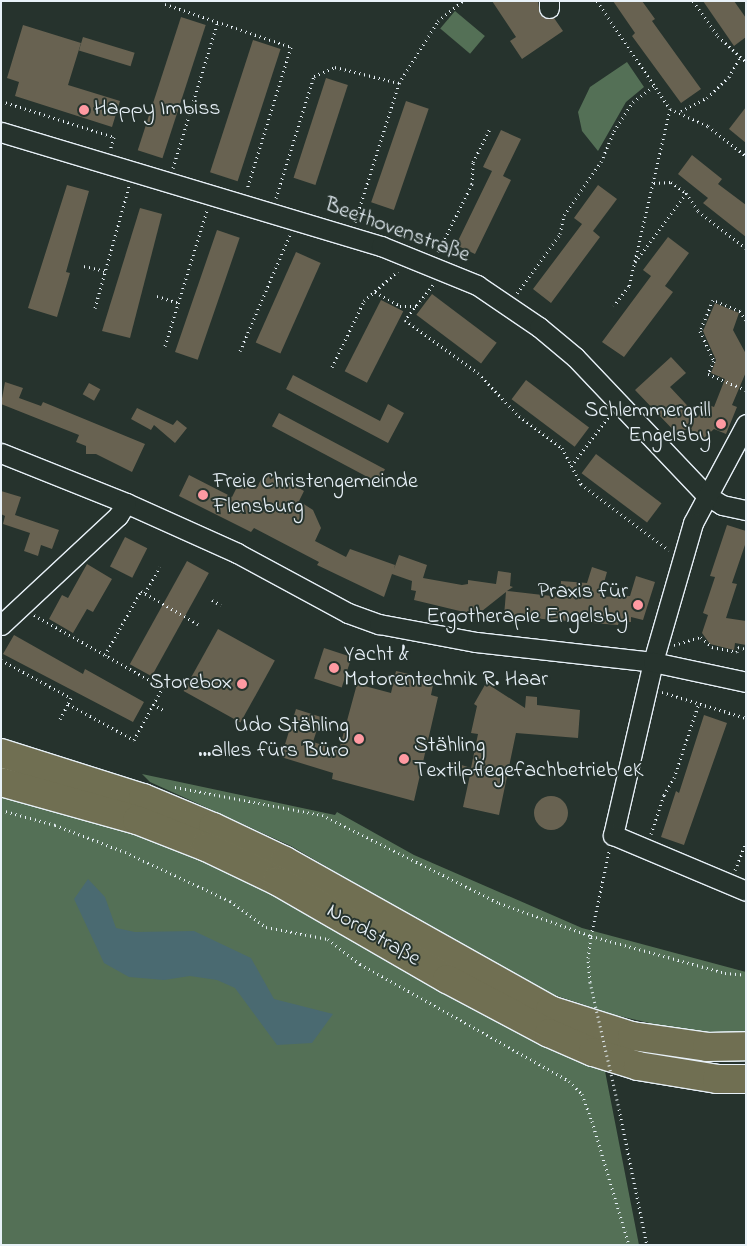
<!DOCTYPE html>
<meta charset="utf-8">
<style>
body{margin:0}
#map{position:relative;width:747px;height:1246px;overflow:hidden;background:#26332d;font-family:"Indie Flower",sans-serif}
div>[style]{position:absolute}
.green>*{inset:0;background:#547056;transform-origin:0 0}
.water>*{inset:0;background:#4a6a71}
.building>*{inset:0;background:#686251;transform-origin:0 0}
.round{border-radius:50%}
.path>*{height:3px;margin-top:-1.5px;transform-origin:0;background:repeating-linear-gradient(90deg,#e8f1f8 0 1px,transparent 0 5px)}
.roads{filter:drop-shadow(1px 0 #e8f1f8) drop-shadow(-1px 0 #e8f1f8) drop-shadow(0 1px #e8f1f8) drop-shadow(0 -1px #e8f1f8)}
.minor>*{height:19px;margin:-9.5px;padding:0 9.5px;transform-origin:9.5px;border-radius:9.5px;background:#26332d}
.primary>*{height:28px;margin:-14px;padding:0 14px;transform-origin:14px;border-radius:14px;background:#706f52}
.path-bridge>*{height:3px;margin-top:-1.5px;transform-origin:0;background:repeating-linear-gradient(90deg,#e8f1f8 0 1px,transparent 0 5px)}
.dots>*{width:14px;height:14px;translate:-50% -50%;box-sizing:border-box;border:2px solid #26332d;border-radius:50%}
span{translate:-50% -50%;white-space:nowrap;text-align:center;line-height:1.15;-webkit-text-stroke:4px #26332d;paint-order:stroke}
.poi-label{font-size:22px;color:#e8f1f8}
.left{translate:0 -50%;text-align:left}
.right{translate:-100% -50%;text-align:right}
.street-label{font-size:22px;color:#e8f1f8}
.frame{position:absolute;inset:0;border:2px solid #e8f1f8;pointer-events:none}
</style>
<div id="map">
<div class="green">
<i style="left:455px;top:11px;width:39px;height:23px;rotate:40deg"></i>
<i style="clip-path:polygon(627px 62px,644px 87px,626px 102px,598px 151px,582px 131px,578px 112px,590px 87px)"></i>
<i style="clip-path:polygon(142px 774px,335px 815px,337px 812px,414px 855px,582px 928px,746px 972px,746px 1032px,692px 1033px,615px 1015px,536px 989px,291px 846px,150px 782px)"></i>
<i style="clip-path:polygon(1px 793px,184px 848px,296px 901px,474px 1007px,605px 1071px,639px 1245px,1px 1245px)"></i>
</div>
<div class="water">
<i style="clip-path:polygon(88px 879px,105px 897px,116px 928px,135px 932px,194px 931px,251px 958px,274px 999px,333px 1014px,312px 1043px,277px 1045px,235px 988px,217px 980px,190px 976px,164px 980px,129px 977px,104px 963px,74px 899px)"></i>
</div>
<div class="building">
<i style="clip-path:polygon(492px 1px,538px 1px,540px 14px,544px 18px,554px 18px,563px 31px,522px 59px,510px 41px,516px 37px)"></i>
<i style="clip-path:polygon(613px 1px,642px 1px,655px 19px,652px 21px,701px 89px,681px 103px,632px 36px,635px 33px)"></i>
<i style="clip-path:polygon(703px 1px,734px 1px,746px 18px,746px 37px,734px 46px)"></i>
<i style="left:181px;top:17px;width:26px;height:140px;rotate:18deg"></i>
<i style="clip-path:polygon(23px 25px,81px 43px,68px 85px,120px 101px,112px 127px,15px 96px,19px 82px,7px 78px)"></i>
<i style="left:83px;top:37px;width:54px;height:14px;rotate:17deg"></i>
<i style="left:253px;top:40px;width:29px;height:139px;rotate:18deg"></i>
<i style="left:326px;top:78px;width:23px;height:105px;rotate:18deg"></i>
<i style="left:406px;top:101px;width:24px;height:107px;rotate:19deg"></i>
<i style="clip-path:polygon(746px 107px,746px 143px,729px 129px)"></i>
<i style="clip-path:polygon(501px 130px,521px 139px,503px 176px,511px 180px,475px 254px,456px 245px,492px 171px,483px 167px)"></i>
<i style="clip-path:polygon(692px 155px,722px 179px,718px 184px,746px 205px,746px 237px,703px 203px,708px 198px,678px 174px)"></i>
<i style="clip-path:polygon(67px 185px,89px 191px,66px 272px,70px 273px,57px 317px,28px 308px)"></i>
<i style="clip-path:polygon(598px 185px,617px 199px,593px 231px,600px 237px,551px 303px,533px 289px,582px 224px,574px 218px)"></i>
<i style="clip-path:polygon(140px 208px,162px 214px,130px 338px,102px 331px)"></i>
<i style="left:217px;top:230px;width:24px;height:129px;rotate:19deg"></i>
<i style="clip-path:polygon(668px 237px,689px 253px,665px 286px,673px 292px,624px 357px,602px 342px,651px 276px,643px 270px)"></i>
<i style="left:296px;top:252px;width:27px;height:99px;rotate:24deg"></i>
<i style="left:432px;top:294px;width:81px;height:26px;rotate:37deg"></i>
<i style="left:381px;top:300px;width:25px;height:80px;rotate:27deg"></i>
<i style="clip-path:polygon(715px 303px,739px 313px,733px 330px,746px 354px,746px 372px,732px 405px,737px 407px,726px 434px,714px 429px,704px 438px,686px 429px,679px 436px,635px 390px,671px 357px,686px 373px,670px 387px,698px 417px,704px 403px,714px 407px,725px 379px,711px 373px,716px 360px,703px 331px)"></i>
<i style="clip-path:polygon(293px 375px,380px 421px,388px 404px,404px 413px,388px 443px,286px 389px)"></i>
<i style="left:526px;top:380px;width:79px;height:24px;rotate:37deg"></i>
<i style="clip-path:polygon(5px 382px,23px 388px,19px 398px,41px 406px,43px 402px,145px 444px,132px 472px,96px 454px,86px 454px,86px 446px,76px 442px,79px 435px,1px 404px)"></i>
<i style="left:89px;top:383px;width:13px;height:13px;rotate:29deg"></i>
<i style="clip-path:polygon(137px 408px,173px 425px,177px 420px,187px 428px,175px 443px,154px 425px,151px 430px,131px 419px)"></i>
<i style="left:279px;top:413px;width:120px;height:15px;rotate:28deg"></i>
<i style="left:596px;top:454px;width:82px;height:24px;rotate:37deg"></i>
<i style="clip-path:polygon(270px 472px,304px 491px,299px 501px,313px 510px,321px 528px,315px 541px,346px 557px,350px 549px,395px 565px,394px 569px,399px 555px,427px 565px,423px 578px,462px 585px,468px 584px,468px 580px,496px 584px,498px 571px,511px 573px,510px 586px,513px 587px,507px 591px,560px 597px,561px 581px,587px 583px,592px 567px,607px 572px,600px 597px,630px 596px,636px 576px,655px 582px,643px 620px,631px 617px,631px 622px,619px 622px,618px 625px,504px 616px,506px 592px,482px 611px,468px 613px,414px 600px,416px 591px,411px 590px,412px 581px,392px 574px,384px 597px,317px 565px,319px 562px,254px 528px,251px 532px,179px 496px,189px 475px,232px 497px,240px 481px,256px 489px,263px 476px,267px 478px)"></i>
<i style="clip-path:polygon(1px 491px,21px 497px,15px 515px,59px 530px,52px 549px,41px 545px,38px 556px,24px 551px,30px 533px,3px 524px,5px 516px,1px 514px)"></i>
<i style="clip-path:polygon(727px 525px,746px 531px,746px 542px,732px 583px,737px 584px,726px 618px,746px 621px,746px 645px,735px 643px,734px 650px,710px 644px,702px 633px,708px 615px,703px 613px,715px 577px,710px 576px)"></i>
<i style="left:125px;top:537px;width:25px;height:33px;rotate:27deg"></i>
<i style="left:187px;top:561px;width:25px;height:118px;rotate:29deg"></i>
<i style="clip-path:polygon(87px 564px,112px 579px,93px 612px,87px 609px,73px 633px,49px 619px,62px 595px,68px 598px)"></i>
<i style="left:218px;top:629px;width:65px;height:71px;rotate:29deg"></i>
<i style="clip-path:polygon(14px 635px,83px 674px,85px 669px,144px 702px,133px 722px,3px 654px)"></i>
<i style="left:324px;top:648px;width:29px;height:32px;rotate:18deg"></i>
<i style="clip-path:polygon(396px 671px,434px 680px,431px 695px,438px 697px,414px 801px,332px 779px,333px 773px,281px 757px,296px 709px,321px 717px,313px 742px,339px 750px,357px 684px,391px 693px)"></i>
<i style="clip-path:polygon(486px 683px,525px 708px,526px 696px,537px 697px,537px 705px,580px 710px,578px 738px,516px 733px,499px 815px,463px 807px,470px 775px,454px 774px,449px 767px,452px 762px,471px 768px,478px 734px,471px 733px,477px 706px,474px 704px)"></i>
<i style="clip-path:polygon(704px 715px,727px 723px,684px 845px,661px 837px,676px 791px,679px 793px)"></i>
<i class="round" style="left:534px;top:796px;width:34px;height:34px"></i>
</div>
<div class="path">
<i style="left:597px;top:1px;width:130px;rotate:55.9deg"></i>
<i style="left:670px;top:109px;width:182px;rotate:103deg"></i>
<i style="left:629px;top:286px;width:25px;rotate:127deg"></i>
<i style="left:693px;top:1px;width:43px;rotate:54.5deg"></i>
<i style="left:718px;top:36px;width:38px;rotate:43deg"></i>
<i style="left:165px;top:4px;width:133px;rotate:18.8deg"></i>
<i style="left:291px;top:47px;width:149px;rotate:107.2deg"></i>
<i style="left:1px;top:101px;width:119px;rotate:17.7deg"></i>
<i style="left:114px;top:137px;width:14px;rotate:107deg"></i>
<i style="left:670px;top:109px;width:42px;rotate:24.1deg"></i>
<i style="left:708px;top:126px;width:48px;rotate:38.3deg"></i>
<i style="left:681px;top:111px;width:29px;rotate:-27deg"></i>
<i style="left:707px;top:98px;width:30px;rotate:-44deg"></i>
<i style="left:729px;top:77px;width:23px;rotate:-61deg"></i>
<i style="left:173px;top:168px;width:154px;rotate:-73deg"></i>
<i style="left:654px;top:183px;width:17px;rotate:-3deg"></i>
<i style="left:671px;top:182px;width:19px;rotate:36deg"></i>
<i style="left:686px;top:193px;width:22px;rotate:56deg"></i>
<i style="left:698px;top:211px;width:61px;rotate:37.6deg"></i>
<i style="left:276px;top:198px;width:128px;rotate:-72.7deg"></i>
<i style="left:314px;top:76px;width:23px;rotate:-23deg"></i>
<i style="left:335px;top:67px;width:66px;rotate:14deg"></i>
<i style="left:355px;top:222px;width:146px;rotate:-72.4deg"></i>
<i style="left:399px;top:83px;width:73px;rotate:-57.8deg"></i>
<i style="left:438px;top:21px;width:32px;rotate:-39deg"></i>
<i style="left:438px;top:252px;width:76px;rotate:-63.4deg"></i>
<i style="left:472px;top:184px;width:22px;rotate:-87deg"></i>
<i style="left:473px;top:162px;width:39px;rotate:-63deg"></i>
<i style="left:635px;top:262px;width:86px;rotate:-53.5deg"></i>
<i style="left:84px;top:266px;width:22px;rotate:13deg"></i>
<i style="left:433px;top:285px;width:45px;rotate:128.7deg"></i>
<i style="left:405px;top:320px;width:90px;rotate:36deg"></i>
<i style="left:478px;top:373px;width:59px;rotate:46.4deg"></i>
<i style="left:519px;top:416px;width:54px;rotate:36.7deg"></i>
<i style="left:562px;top:448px;width:41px;rotate:62.2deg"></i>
<i style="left:581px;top:484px;width:110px;rotate:36.9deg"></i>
<i style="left:375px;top:292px;width:29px;rotate:29deg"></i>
<i style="left:400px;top:306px;width:16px"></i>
<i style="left:517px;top:293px;width:73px;rotate:-53.9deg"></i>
<i style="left:560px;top:234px;width:19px;rotate:-78deg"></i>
<i style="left:564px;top:215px;width:65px;rotate:-55.1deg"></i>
<i style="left:601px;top:162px;width:34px;rotate:-67deg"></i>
<i style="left:614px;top:131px;width:35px;rotate:-57deg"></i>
<i style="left:633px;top:102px;width:26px;rotate:-37deg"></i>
<i style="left:157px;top:296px;width:22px;rotate:18deg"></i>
<i style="left:95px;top:308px;width:127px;rotate:-74.4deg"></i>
<i style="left:746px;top:320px;width:11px;rotate:-124deg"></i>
<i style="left:740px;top:311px;width:29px;rotate:-158deg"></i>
<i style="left:713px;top:300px;width:34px;rotate:113deg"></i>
<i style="left:700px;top:331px;width:33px;rotate:65deg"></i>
<i style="left:714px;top:361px;width:14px;rotate:115deg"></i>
<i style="left:708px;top:374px;width:41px;rotate:22.8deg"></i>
<i style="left:165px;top:346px;width:142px;rotate:-72.8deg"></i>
<i style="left:240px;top:351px;width:126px;rotate:-66.7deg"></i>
<i style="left:332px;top:367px;width:73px;rotate:-64.1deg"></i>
<i style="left:364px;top:301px;width:45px;rotate:-41.4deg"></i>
<i style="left:571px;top:466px;width:64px;rotate:-52.6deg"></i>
<i style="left:145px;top:593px;width:30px;rotate:-60deg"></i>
<i style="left:212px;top:600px;width:10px;rotate:29deg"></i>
<i style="left:34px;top:615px;width:147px;rotate:29.4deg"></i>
<i style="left:674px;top:645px;width:28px;rotate:-17deg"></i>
<i style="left:701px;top:637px;width:15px;rotate:42deg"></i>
<i style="left:712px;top:647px;width:25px;rotate:11deg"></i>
<i style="left:737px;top:652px;width:5px;rotate:-79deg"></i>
<i style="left:738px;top:647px;width:8px;rotate:14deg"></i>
<i style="left:105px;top:655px;width:73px;rotate:-60.6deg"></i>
<i style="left:141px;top:591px;width:66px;rotate:30.1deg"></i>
<i style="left:1px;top:660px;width:80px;rotate:28.5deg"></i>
<i style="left:71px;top:698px;width:7px;rotate:117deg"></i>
<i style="left:68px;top:704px;width:75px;rotate:28.6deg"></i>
<i style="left:134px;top:740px;width:63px;rotate:-61.4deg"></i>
<i style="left:662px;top:692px;width:88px;rotate:17.2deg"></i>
<i style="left:153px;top:704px;width:14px;rotate:30deg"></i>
<i style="left:60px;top:719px;width:17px;rotate:-62deg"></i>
<i style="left:175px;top:787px;width:150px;rotate:10.8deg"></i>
<i style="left:322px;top:815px;width:198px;rotate:26.4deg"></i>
<i style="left:499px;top:903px;width:98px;rotate:19.7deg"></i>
<i style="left:591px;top:936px;width:139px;rotate:15.4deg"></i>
<i style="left:725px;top:973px;width:21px;rotate:5deg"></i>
<i style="left:1px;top:810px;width:56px;rotate:15.5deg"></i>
<i style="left:55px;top:825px;width:75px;rotate:21.1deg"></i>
<i style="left:125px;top:852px;width:116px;rotate:25deg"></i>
<i style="left:230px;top:901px;width:44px;rotate:35.8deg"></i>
<i style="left:266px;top:927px;width:63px;rotate:11deg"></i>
<i style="left:328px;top:939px;width:41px;rotate:38deg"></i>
<i style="left:360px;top:964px;width:240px;rotate:29.2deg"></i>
<i style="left:569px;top:1081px;width:18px;rotate:45deg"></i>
<i style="left:582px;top:1094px;width:29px;rotate:70deg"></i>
<i style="left:592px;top:1121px;width:129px;rotate:73.4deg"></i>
<i style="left:651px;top:834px;width:41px;rotate:-71.6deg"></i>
<i style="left:664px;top:795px;width:20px;rotate:-60deg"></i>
<i style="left:674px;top:778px;width:79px;rotate:-71.6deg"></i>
<i style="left:735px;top:870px;width:29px;rotate:-68deg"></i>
<i style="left:590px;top:982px;width:24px;rotate:-95deg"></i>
<i style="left:588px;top:958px;width:22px;rotate:-82deg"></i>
<i style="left:591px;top:936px;width:87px;rotate:-78deg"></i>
<i style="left:619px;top:1109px;width:139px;rotate:78.4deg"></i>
</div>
<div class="roads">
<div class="minor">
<i style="left:549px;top:8px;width:7px;rotate:-90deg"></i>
<i style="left:1px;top:132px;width:397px;rotate:16.7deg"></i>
<i style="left:381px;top:246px;width:104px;rotate:22.1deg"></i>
<i style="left:477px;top:285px;width:75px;rotate:34.1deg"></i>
<i style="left:539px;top:327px;width:47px;rotate:39.8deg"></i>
<i style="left:575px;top:357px;width:190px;rotate:46.5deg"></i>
<i style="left:706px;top:495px;width:19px;rotate:32deg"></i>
<i style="left:722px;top:505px;width:25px;rotate:12deg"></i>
<i style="left:746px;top:424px;width:112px;rotate:118.2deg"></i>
<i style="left:693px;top:523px;width:145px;rotate:106.1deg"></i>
<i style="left:653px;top:662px;width:178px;rotate:103deg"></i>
<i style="left:613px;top:835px;width:144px;rotate:22.8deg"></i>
<i style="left:1px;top:453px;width:135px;rotate:21.8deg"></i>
<i style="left:126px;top:503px;width:122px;rotate:24.2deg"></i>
<i style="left:237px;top:553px;width:126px;rotate:28.4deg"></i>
<i style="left:348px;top:613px;width:33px;rotate:20deg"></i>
<i style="left:379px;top:624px;width:99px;rotate:10.5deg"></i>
<i style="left:476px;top:642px;width:178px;rotate:6.4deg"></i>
<i style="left:653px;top:662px;width:95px;rotate:12.1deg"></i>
<i style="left:1px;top:625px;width:160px;rotate:-43deg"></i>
<i style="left:118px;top:516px;width:15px;rotate:-58deg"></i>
</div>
<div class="primary">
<i style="left:1px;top:753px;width:149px;rotate:17.6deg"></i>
<i style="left:143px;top:798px;width:76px;rotate:22.5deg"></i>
<i style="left:213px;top:827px;width:80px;rotate:25.3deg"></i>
<i style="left:285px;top:861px;width:304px;rotate:29.3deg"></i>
<i style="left:550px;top:1010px;width:86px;rotate:17.6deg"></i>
<i style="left:632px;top:1036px;width:76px;rotate:8.3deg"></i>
<i style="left:707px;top:1047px;width:39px;rotate:-1deg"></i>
<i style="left:1px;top:782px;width:141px;rotate:15.6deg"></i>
<i style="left:137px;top:820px;width:74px;rotate:21.4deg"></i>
<i style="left:206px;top:847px;width:79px;rotate:25.6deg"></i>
<i style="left:277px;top:881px;width:196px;rotate:30deg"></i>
<i style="left:447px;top:979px;width:115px;rotate:27.9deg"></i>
<i style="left:549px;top:1033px;width:48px;rotate:23.4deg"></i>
<i style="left:593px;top:1052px;width:47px;rotate:17.3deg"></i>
<i style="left:638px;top:1066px;width:80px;rotate:9.3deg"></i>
<i style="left:717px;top:1079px;width:29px"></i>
</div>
</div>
<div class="path-bridge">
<i style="left:590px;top:982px;width:130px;rotate:77.1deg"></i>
</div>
<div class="dots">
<i style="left:84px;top:110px;background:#ff9aa2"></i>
<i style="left:721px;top:424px;background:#ff9aa2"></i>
<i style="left:203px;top:495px;background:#ff9aa2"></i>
<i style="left:638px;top:605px;background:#ff9aa2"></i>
<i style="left:334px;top:668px;background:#ff9aa2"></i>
<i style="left:242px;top:684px;background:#ff9aa2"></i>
<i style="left:359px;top:739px;background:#ff9aa2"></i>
<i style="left:404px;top:759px;background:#ff9aa2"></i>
</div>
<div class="poi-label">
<span class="left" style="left:94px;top:110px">Happy Imbiss</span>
<span class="right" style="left:711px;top:424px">Schlemmergrill<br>Engelsby</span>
<span class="left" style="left:213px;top:495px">Freie Christengemeinde<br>Flensburg</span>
<span class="right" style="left:628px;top:605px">Praxis für<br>Ergotherapie Engelsby</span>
<span class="left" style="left:344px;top:668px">Yacht &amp;<br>Motorentechnik R. Haar</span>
<span class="right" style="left:232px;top:684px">Storebox</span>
<span class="right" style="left:349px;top:739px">Udo Stähling<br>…alles fürs Büro</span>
<span class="left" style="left:414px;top:759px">Stähling<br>Textilpflegefachbetrieb eK</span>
</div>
<div class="street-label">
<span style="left:397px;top:231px;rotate:20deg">Beethovenstraße</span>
<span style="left:373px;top:936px;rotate:30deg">Nordstraße</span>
</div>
<div class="frame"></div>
</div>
